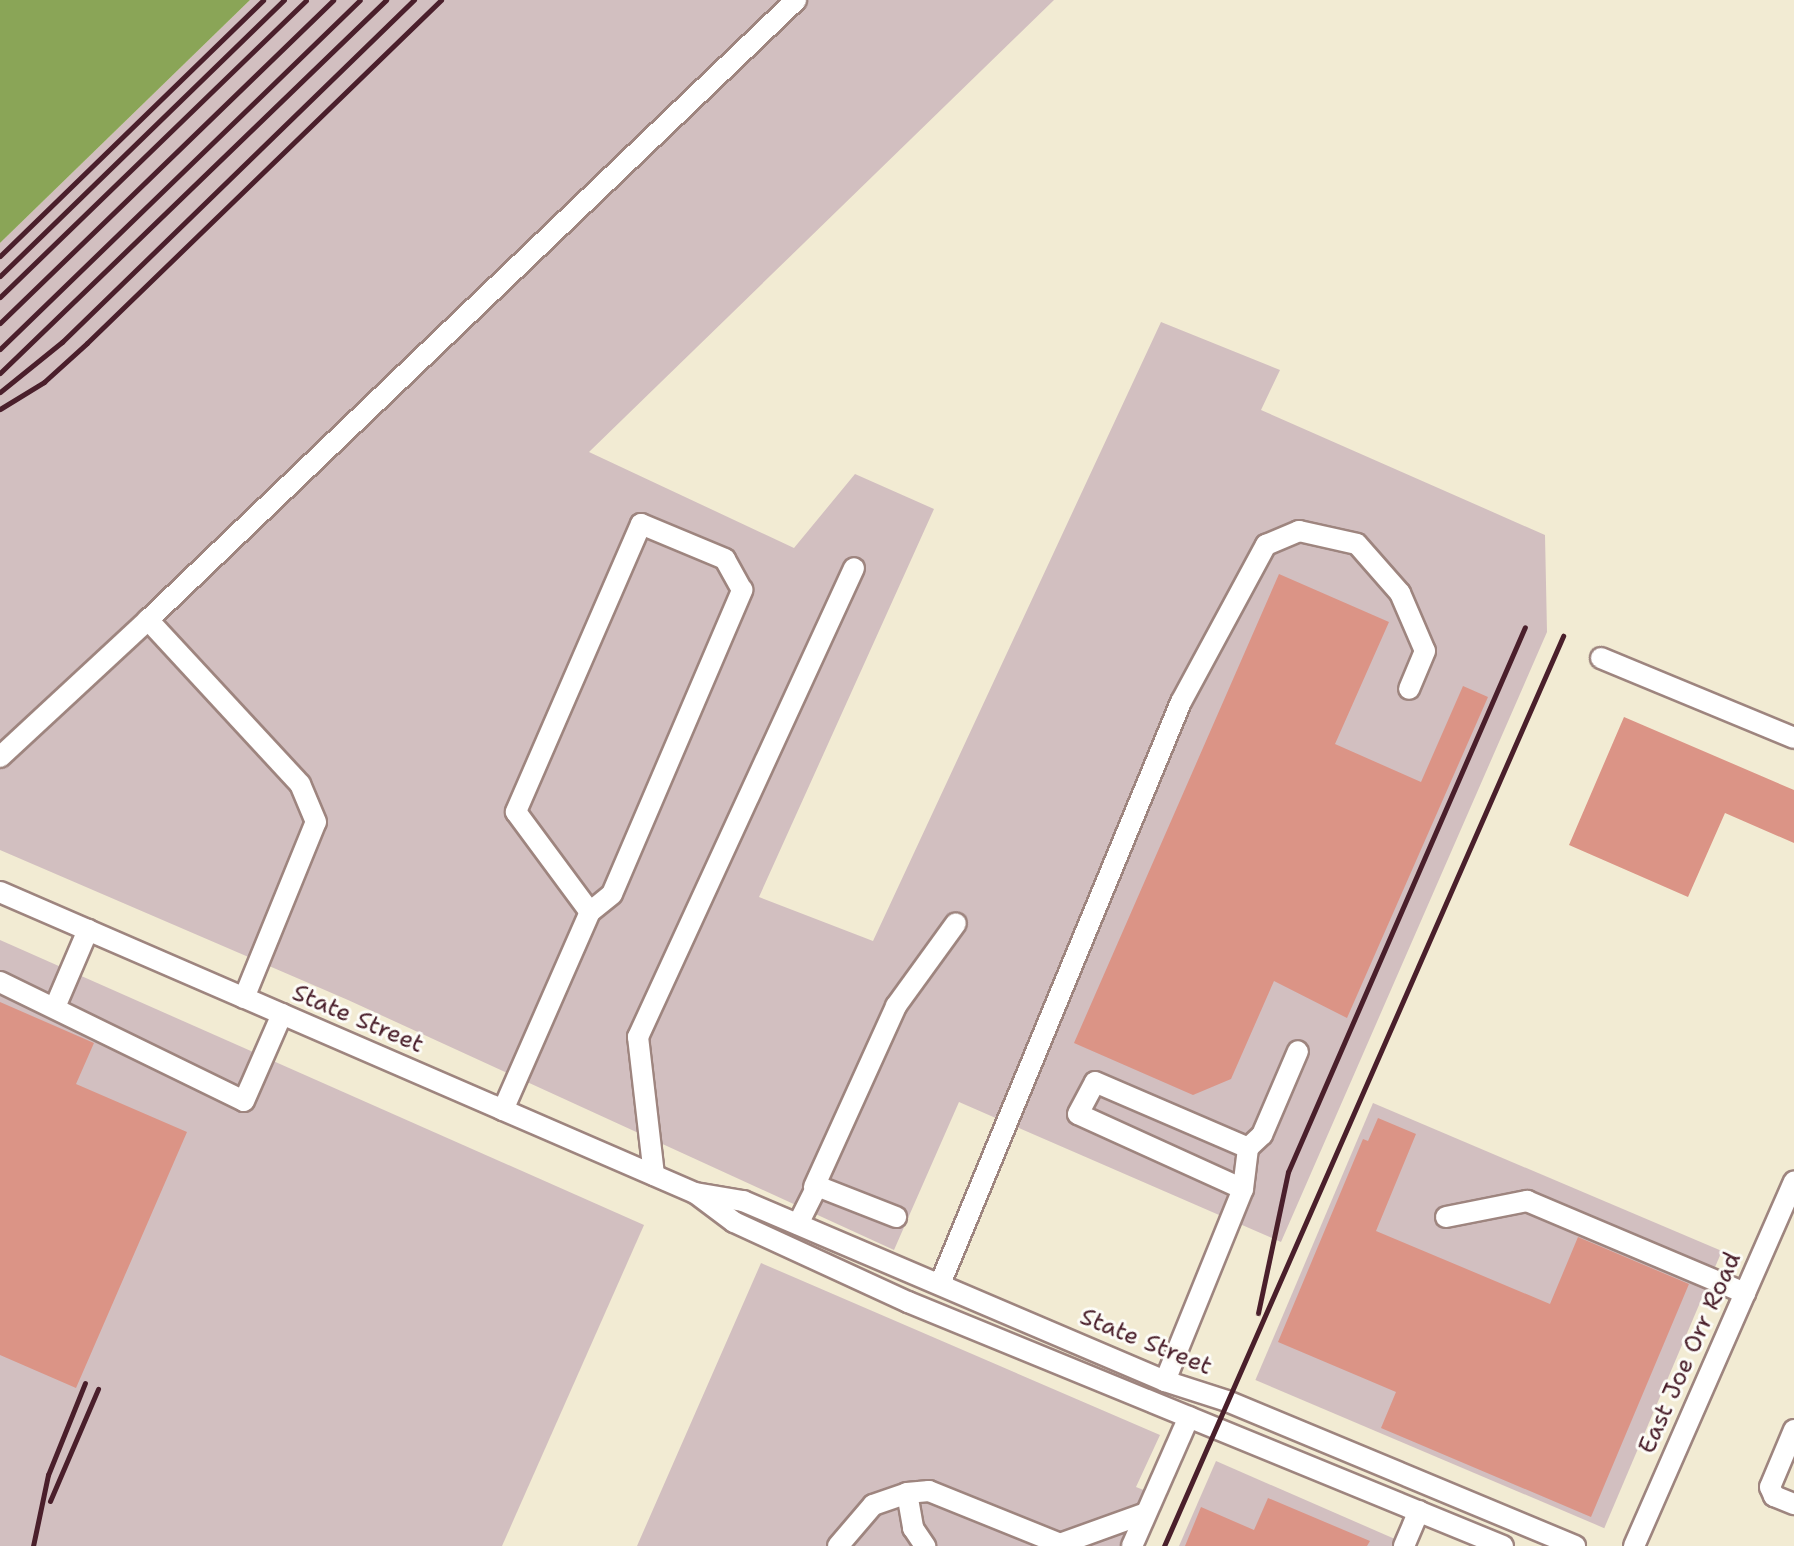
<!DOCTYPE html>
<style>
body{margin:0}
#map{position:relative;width:1794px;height:1546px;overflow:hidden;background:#f2ebd3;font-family:"Shantell Sans",sans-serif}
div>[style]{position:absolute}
.industrial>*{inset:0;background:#d2bfc0;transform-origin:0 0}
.forest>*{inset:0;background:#8aa557}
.building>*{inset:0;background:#db9486}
.roads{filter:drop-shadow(2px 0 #9e857f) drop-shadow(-2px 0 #9e857f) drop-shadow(0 2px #9e857f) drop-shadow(0 -2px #9e857f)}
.minor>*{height:20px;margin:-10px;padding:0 10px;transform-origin:10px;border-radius:10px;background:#fff}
.rail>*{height:5px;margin:-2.5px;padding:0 2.5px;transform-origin:2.5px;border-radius:2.5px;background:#4a1f2b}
span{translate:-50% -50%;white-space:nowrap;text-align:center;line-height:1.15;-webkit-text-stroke:6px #fdfcf7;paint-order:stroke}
.street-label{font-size:24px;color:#4a1f2b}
</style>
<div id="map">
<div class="industrial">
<i style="clip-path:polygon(250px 0,1054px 0,589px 452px,794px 548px,855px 474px,934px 509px,759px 897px,873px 941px,1161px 322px,1280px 370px,1261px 410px,1545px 535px,1547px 632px,1281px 1242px,959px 1102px,894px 1250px,348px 1000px,0 850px,0 243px)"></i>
<i style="clip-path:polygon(0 940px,644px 1225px,502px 1546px,0 1546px)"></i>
<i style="left:1373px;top:1103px;width:379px;height:301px;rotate:23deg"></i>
<i style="clip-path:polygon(761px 1263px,1160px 1435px,1136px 1487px,1164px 1498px,1143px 1546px,637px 1546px)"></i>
<i style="clip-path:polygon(1216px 1461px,1411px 1546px,1179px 1546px)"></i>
</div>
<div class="forest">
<i style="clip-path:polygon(0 0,250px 0,0 243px)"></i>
</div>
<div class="building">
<i style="clip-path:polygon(1279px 574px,1389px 622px,1335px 744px,1421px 782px,1463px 686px,1488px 697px,1347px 1018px,1274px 981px,1231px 1079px,1193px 1095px,1074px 1043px)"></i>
<i style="clip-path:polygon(1624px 717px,1794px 790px,1794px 843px,1725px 813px,1688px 897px,1569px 845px)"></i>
<i style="clip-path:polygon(0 1002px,94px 1043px,76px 1084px,187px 1132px,76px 1388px,0 1355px)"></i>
<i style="clip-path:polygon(1378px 1118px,1416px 1134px,1376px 1231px,1550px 1304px,1578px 1237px,1689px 1284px,1591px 1517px,1381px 1428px,1396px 1392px,1278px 1342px,1363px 1139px,1368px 1141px)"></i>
<i style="clip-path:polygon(1268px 1498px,1370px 1541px,1367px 1546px,1185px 1546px,1201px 1507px,1254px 1530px)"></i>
</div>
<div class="roads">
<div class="minor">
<i style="left:1601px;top:658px;width:209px;rotate:22.5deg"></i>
<i style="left:0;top:757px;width:202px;rotate:-42.8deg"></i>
<i style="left:0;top:892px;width:757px;rotate:23.42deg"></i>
<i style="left:695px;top:1193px;width:49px;rotate:9.5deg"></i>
<i style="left:743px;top:1201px;width:459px;rotate:23.1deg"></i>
<i style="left:1165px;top:1381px;width:65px;rotate:17.9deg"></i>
<i style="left:1227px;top:1401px;width:377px;rotate:22.6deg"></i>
<i style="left:0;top:982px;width:271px;rotate:26deg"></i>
<i style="left:244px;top:1101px;width:95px;rotate:-66.4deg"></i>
<i style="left:244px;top:998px;width:190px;rotate:-67.8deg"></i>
<i style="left:316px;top:822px;width:41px;rotate:-112.8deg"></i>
<i style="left:300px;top:784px;width:224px;rotate:-132.8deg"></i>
<i style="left:148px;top:620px;width:897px;rotate:-43.73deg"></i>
<i style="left:55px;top:1007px;width:84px;rotate:-66.8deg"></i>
<i style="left:503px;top:1110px;width:216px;rotate:-66.3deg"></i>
<i style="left:590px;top:912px;width:28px;rotate:-39deg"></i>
<i style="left:612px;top:894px;width:331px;rotate:-66.8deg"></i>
<i style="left:742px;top:590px;width:35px;rotate:-119deg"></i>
<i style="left:725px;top:559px;width:91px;rotate:-157.4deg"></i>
<i style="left:641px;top:524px;width:314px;rotate:113.5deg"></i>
<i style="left:516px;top:812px;width:124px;rotate:53.5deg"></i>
<i style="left:654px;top:1175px;width:139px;rotate:-96.6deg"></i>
<i style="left:638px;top:1037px;width:516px;rotate:-65.27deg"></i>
<i style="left:814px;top:1187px;width:199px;rotate:-65.6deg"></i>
<i style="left:896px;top:1006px;width:102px;rotate:-54.1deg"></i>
<i style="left:1243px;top:1189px;width:41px;rotate:-83deg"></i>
<i style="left:698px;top:1195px;width:45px;rotate:36.9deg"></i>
<i style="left:734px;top:1222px;width:192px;rotate:24.7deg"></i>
<i style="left:908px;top:1302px;width:643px;rotate:22.3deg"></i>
<i style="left:1446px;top:1217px;width:83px;rotate:-11.2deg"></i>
<i style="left:1527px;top:1201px;width:237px;rotate:22.9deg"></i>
<i style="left:798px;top:1224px;width:42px;rotate:-63.4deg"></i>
<i style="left:817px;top:1186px;width:85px;rotate:21.4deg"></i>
<i style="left:940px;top:1284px;width:630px;rotate:-67.51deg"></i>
<i style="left:1181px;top:702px;width:179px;rotate:-61.6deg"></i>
<i style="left:1266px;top:545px;width:36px;rotate:-23deg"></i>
<i style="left:1299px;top:531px;width:59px;rotate:12.6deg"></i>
<i style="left:1357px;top:544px;width:65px;rotate:48.7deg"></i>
<i style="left:1400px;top:593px;width:63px;rotate:66.7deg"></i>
<i style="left:1425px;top:651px;width:41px;rotate:112.8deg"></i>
<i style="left:1165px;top:1381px;width:207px;rotate:-67.9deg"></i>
<i style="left:1243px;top:1189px;width:181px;rotate:-155.6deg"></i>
<i style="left:1078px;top:1114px;width:36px;rotate:-62deg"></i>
<i style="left:1095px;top:1082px;width:167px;rotate:23.3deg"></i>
<i style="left:1248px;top:1148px;width:19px;rotate:-43deg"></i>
<i style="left:1262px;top:1135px;width:91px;rotate:-66.8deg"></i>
<i style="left:1794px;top:1430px;width:62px;rotate:112.8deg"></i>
<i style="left:1770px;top:1487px;width:10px;rotate:66deg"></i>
<i style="left:1774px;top:1496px;width:22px;rotate:22deg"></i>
<i style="left:907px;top:1493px;width:36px;rotate:80deg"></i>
<i style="left:913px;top:1528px;width:22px;rotate:56deg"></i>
<i style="left:838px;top:1546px;width:54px;rotate:-49.5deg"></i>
<i style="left:873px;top:1505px;width:36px;rotate:-19deg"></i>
<i style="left:907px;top:1493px;width:22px;rotate:-5deg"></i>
<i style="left:929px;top:1491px;width:141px;rotate:22deg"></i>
<i style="left:1060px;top:1544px;width:91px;rotate:-19.8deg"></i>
<i style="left:1132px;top:1546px;width:141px;rotate:-66.2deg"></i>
<i style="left:1404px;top:1546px;width:38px;rotate:-67deg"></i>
<i style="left:1634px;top:1546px;width:398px;rotate:-66.3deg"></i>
</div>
</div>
<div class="rail">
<i style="left:0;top:256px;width:367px;rotate:-44.2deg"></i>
<i style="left:0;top:276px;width:396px;rotate:-44.2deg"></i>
<i style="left:0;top:297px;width:426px;rotate:-44.1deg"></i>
<i style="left:0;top:323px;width:464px;rotate:-44.1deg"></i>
<i style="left:0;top:349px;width:501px;rotate:-44.11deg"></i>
<i style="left:0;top:373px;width:537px;rotate:-44.02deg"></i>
<i style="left:0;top:392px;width:80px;rotate:-38.9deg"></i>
<i style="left:62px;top:342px;width:491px;rotate:-44.2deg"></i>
<i style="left:0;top:409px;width:52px;rotate:-31.5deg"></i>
<i style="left:44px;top:382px;width:58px;rotate:-42.2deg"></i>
<i style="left:87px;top:343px;width:493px;rotate:-44.1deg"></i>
<i style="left:1258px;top:1313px;width:144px;rotate:-78deg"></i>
<i style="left:1288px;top:1172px;width:594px;rotate:-66.5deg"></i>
<i style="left:50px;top:1501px;width:122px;rotate:-66.8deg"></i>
<i style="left:33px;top:1546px;width:73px;rotate:-78.1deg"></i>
<i style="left:48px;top:1475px;width:99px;rotate:-68.1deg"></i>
<i style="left:1164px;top:1546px;width:994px;rotate:-66.32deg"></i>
</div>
<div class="street-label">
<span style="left:358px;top:1019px;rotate:23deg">State Street</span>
<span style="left:1146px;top:1342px;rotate:22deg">State Street</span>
<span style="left:1690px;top:1353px;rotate:-66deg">East Joe Orr Road</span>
</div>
</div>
